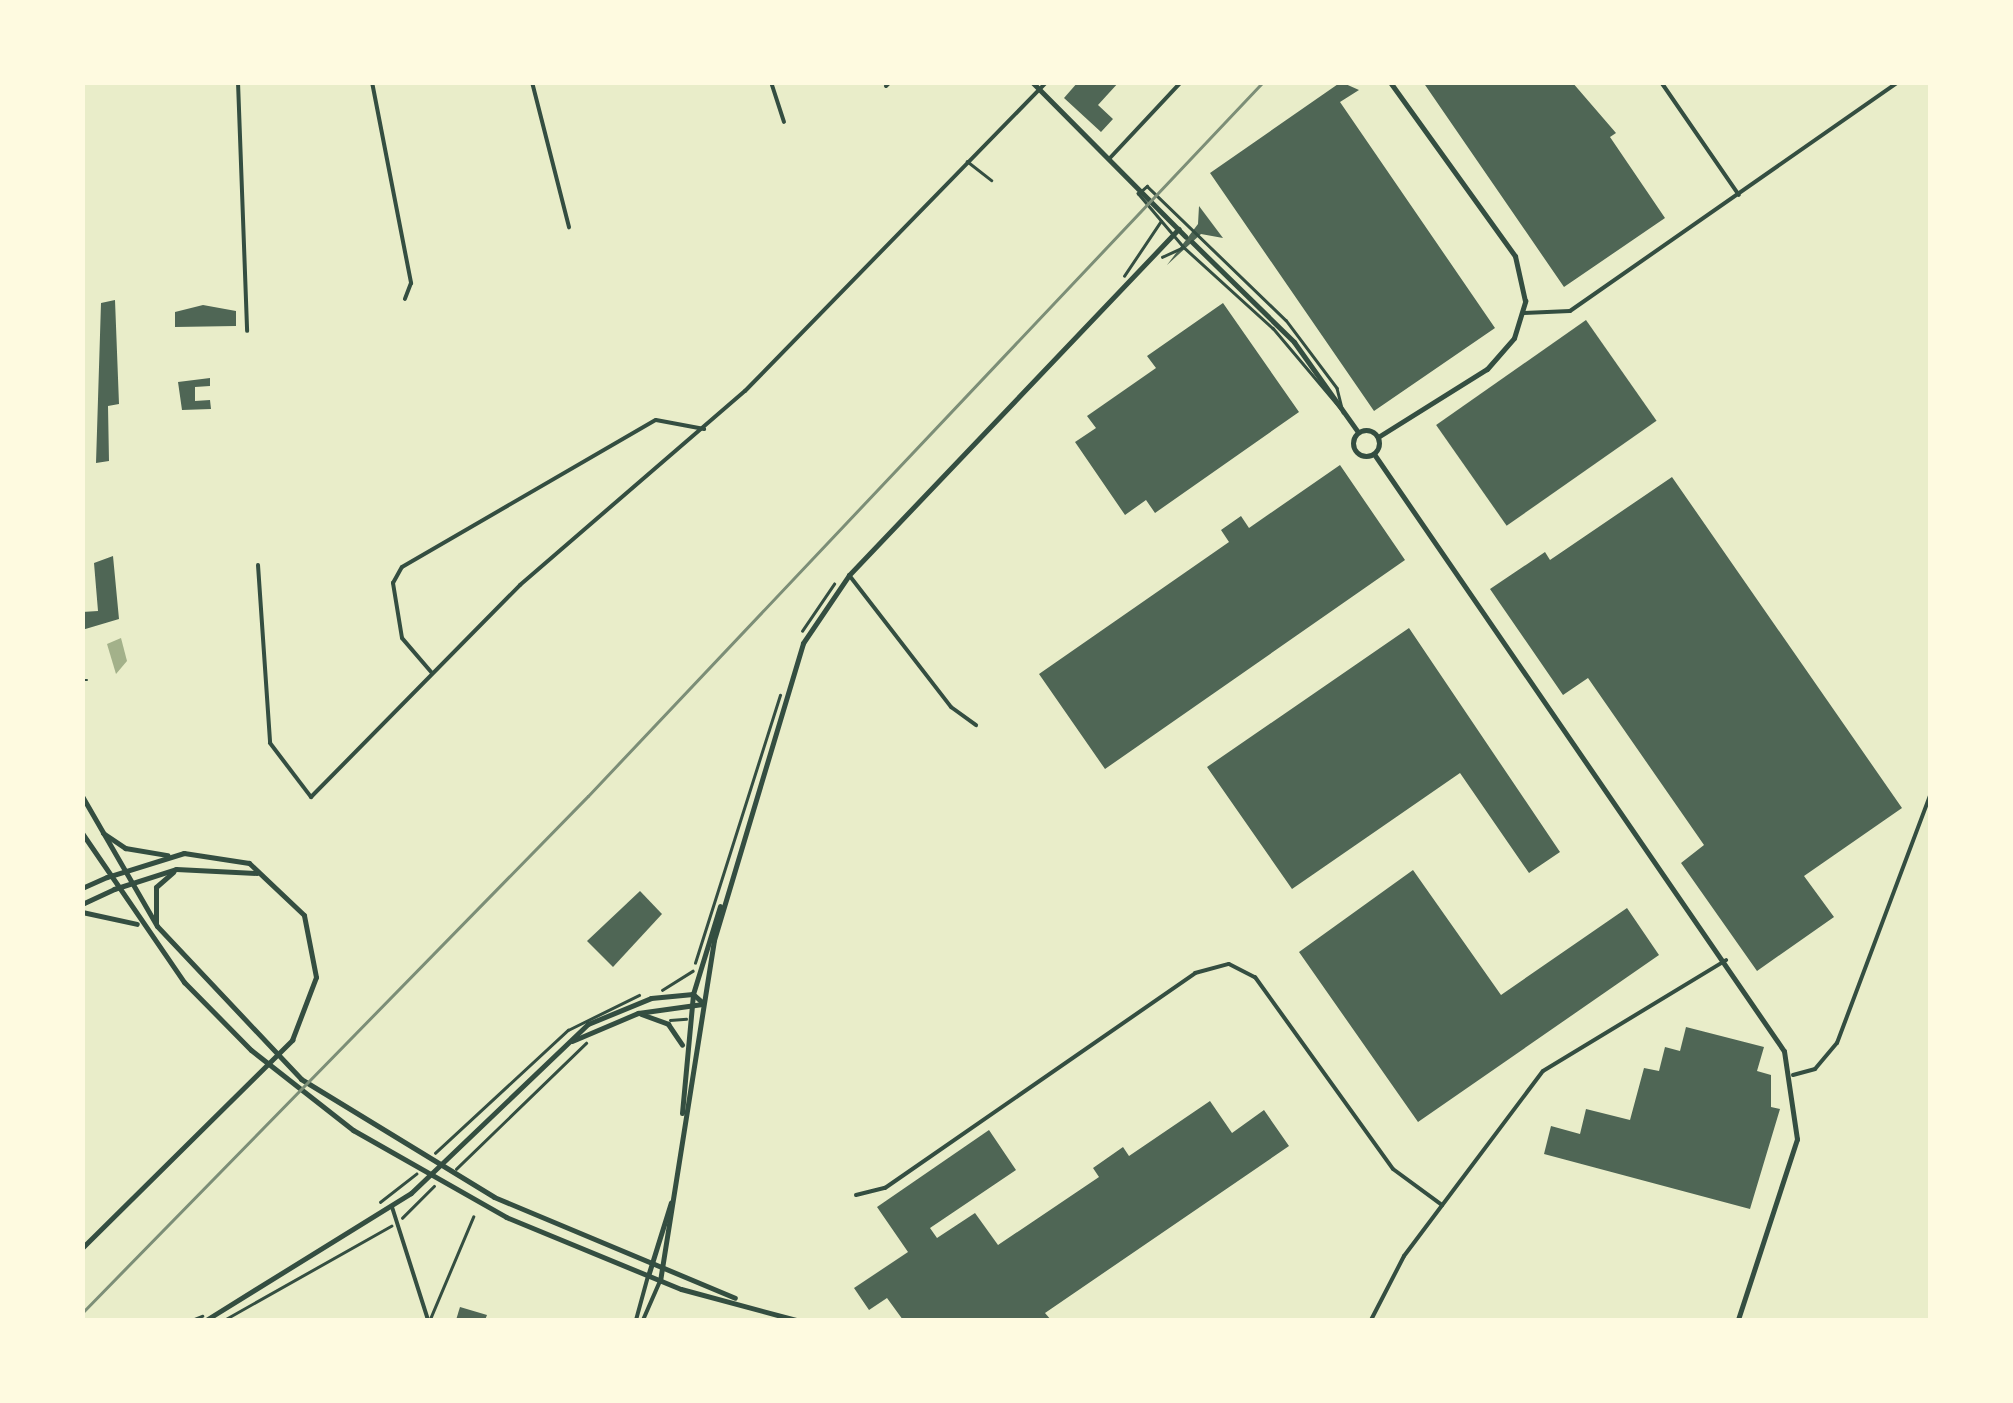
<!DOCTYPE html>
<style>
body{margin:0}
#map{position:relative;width:2013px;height:1403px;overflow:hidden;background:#e9edc9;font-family:"Exo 2",sans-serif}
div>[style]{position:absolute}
.water>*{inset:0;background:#a3b18a}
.building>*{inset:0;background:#4f6655;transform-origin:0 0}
.path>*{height:2.5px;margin:-1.25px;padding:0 1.25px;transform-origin:1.25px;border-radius:1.25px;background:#344e41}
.service>*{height:2.5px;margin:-1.25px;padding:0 1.25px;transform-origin:1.25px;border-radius:1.25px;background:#344e41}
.minor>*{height:4px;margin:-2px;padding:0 2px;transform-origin:2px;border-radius:2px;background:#344e41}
.tertiary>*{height:5px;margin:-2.5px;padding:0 2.5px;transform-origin:2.5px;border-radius:2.5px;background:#344e41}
.secondary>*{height:5px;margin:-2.5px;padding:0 2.5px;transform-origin:2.5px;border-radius:2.5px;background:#344e41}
.secondary>.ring{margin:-2.5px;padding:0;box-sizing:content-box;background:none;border:5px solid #344e41;border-radius:50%}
.rail>*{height:2.5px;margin:-1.25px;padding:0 1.25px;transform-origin:1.25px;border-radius:1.25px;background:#7c8e77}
span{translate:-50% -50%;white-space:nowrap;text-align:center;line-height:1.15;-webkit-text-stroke:9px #fefae0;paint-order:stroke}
.frame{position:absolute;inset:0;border:85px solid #fefae0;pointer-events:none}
</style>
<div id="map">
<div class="water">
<i style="clip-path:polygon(121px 638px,127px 661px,116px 674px,107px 644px)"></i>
</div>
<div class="building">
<i style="clip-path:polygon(1078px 82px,1119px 82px,1098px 105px,1113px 119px,1101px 132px,1064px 98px)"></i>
<i style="clip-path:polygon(1341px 82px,1359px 90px,1340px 102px,1495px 328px,1374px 411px,1210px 173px)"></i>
<i style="clip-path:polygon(1423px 82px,1572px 82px,1616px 133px,1610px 137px,1665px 218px,1564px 287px)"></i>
<i style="clip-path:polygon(1199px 206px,1223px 238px,1201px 234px,1167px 265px,1198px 224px)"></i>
<i style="clip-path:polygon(115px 300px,119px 404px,108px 406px,109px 461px,96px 463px,101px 303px)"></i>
<i style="clip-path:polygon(1223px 303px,1299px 412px,1155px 513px,1146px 500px,1125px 515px,1075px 442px,1096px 428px,1087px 416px,1156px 368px,1147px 356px)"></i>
<i style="clip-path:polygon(203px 305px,236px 311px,236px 326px,175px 327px,175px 312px)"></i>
<i style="left:1586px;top:320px;width:123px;height:183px;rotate:55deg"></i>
<i style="clip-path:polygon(210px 378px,210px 386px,195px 387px,195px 401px,210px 400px,211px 409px,182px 410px,178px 382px)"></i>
<i style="clip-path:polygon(1340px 465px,1405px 560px,1105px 769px,1039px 674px,1229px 542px,1221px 530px,1241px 516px,1249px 528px)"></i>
<i style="clip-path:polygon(1672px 477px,1902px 808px,1804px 876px,1834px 917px,1757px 971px,1681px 863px,1704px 845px,1588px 678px,1563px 695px,1490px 589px,1545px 552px,1550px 560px)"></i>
<i style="clip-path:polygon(113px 556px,119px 619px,82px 630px,82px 612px,98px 611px,94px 563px)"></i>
<i style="clip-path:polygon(1409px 628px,1560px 852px,1529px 873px,1460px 773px,1292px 889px,1207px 767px)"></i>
<i style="clip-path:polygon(1413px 870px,1501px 995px,1627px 908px,1659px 955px,1418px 1122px,1299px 952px)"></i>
<i style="clip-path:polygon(640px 891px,662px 914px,613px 967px,587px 941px)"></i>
<i style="clip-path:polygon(1686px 1027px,1764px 1047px,1757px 1071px,1771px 1075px,1771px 1107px,1780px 1109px,1750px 1209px,1544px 1154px,1551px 1126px,1580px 1134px,1586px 1109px,1630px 1120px,1644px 1068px,1659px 1071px,1665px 1047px,1680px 1051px)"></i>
<i style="clip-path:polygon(1210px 1101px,1232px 1133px,1264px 1110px,1289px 1146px,1045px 1313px,1051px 1320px,903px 1320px,887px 1298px,869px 1310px,854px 1288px,908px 1252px,877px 1207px,989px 1130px,1016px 1170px,930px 1228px,937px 1238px,975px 1213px,998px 1245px,1099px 1177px,1093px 1168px,1123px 1147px,1129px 1156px)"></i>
<i style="clip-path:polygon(460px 1307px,487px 1315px,485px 1320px,456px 1320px)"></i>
</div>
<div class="path">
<i style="left:1147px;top:186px;width:193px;rotate:44deg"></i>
<i style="left:1286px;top:320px;width:85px;rotate:53.1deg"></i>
<i style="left:1337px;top:388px;width:25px;rotate:76deg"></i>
<i style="left:1343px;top:412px;width:109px;rotate:-130.1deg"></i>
<i style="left:1273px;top:329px;width:122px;rotate:-137.7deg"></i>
<i style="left:1183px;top:247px;width:70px;rotate:-130.3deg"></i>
<i style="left:1138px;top:194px;width:12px;rotate:-42deg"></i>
<i style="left:1162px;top:257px;width:23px;rotate:-25deg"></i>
<i style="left:1124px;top:276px;width:66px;rotate:-56.1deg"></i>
<i style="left:802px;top:631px;width:57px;rotate:-55.8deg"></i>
<i style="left:695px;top:963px;width:281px;rotate:-72.4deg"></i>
<i style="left:662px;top:990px;width:36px;rotate:-32deg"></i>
<i style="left:670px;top:1020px;width:16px;rotate:-4deg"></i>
<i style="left:435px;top:1153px;width:181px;rotate:-42.8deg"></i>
<i style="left:568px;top:1030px;width:79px;rotate:-26.2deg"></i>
<i style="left:456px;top:1169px;width:181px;rotate:-44.1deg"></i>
<i style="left:380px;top:1202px;width:46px;rotate:-37.9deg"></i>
<i style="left:402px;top:1218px;width:45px;rotate:-45deg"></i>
<i style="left:192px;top:1320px;width:11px;rotate:-22deg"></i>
<i style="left:224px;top:1320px;width:192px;rotate:-29.4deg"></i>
</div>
<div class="service">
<i style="left:967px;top:161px;width:31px;rotate:38deg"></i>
<i style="left:82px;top:680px;width:5px"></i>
<i style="left:430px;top:1319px;width:111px;rotate:-67.1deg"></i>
</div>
<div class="minor">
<i style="left:238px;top:82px;width:249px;rotate:87.9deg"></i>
<i style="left:372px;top:82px;width:205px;rotate:79deg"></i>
<i style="left:411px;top:283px;width:17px;rotate:111deg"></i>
<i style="left:532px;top:82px;width:150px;rotate:75.7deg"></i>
<i style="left:771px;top:82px;width:42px;rotate:72deg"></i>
<i style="left:1661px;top:82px;width:137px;rotate:55.4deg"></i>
<i style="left:886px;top:86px;width:6px;rotate:-45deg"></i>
<i style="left:1109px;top:159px;width:105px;rotate:-46.9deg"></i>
<i style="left:1523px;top:313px;width:47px;rotate:-2.4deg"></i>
<i style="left:1570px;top:311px;width:400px;rotate:-34.9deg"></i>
<i style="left:258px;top:565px;width:178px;rotate:86.1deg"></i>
<i style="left:270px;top:743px;width:68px;rotate:52.8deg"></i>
<i style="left:311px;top:797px;width:298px;rotate:-45.4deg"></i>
<i style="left:520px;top:585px;width:297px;rotate:-40.8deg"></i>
<i style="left:745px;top:391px;width:432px;rotate:-45.7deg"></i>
<i style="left:849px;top:575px;width:167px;rotate:52.3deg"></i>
<i style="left:951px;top:707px;width:31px;rotate:36deg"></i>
<i style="left:432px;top:673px;width:46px;rotate:-130.6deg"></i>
<i style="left:402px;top:638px;width:56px;rotate:-99.3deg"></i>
<i style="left:393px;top:583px;width:18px;rotate:-61deg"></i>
<i style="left:402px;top:567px;width:293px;rotate:-30.1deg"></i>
<i style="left:656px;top:420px;width:49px;rotate:10.6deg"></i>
<i style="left:1793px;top:1075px;width:23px;rotate:-15deg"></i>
<i style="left:1815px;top:1069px;width:34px;rotate:-50deg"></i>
<i style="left:1837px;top:1043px;width:264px;rotate:-69.4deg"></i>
<i style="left:856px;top:1195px;width:30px;rotate:-14deg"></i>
<i style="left:885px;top:1188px;width:377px;rotate:-34.7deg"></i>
<i style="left:1195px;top:973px;width:35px;rotate:-15deg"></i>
<i style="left:1229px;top:964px;width:29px;rotate:27deg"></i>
<i style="left:1255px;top:977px;width:236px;rotate:54.3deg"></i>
<i style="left:1393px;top:1169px;width:61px;rotate:36.3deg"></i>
<i style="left:392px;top:1207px;width:119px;rotate:72.3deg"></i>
<i style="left:636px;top:1320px;width:46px;rotate:-74.7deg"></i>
<i style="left:643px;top:1320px;width:43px;rotate:-66.4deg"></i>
<i style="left:1371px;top:1320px;width:72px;rotate:-62.7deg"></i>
<i style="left:1404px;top:1256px;width:231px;rotate:-53.1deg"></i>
<i style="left:1543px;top:1071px;width:214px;rotate:-31.2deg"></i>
</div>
<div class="tertiary">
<i style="left:1032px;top:82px;width:218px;rotate:45.2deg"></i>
<i style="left:1192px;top:242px;width:143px;rotate:44.4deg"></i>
<i style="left:1294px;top:342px;width:110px;rotate:54.6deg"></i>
<i style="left:82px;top:888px;width:27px;rotate:-24deg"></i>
<i style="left:82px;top:904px;width:35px;rotate:-25deg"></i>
<i style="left:82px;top:912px;width:56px;rotate:12.3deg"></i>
<i style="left:641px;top:1014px;width:29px;rotate:20deg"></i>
<i style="left:668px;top:1024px;width:25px;rotate:56deg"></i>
<i style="left:572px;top:1041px;width:72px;rotate:-23deg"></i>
<i style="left:638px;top:1013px;width:65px;rotate:-8deg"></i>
<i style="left:682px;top:1113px;width:120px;rotate:-84.7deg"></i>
<i style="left:693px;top:994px;width:92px;rotate:-72.9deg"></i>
<i style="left:648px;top:1276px;width:77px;rotate:-72.7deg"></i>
<i style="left:660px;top:1281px;width:345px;rotate:-81deg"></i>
<i style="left:714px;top:940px;width:310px;rotate:-73.3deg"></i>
<i style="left:803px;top:643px;width:82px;rotate:-55.9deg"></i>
<i style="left:849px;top:575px;width:478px;rotate:-46.4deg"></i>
<i style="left:206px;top:1320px;width:241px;rotate:-31.8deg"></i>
<i style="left:411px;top:1193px;width:245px;rotate:-43.7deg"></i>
<i style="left:588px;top:1024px;width:68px;rotate:-22.4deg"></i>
<i style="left:651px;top:998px;width:42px;rotate:-5.4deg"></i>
<i style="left:693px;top:994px;width:12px;rotate:42deg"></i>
</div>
<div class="secondary">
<i class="ring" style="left:1353px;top:430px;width:21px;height:21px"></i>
<i style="left:1378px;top:437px;width:128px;rotate:-32deg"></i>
<i style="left:1487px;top:369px;width:41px;rotate:-48.9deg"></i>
<i style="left:1514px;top:338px;width:39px;rotate:-73deg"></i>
<i style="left:1525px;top:301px;width:46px;rotate:-102.5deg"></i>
<i style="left:1515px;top:256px;width:214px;rotate:-125.7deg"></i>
<i style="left:1374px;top:454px;width:724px;rotate:55.52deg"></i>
<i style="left:1784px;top:1051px;width:89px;rotate:81.6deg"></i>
<i style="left:1797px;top:1139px;width:190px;rotate:108.1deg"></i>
<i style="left:82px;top:796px;width:150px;rotate:60deg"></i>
<i style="left:157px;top:926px;width:210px;rotate:46.7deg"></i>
<i style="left:301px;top:1079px;width:226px;rotate:31.4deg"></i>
<i style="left:494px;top:1197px;width:261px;rotate:22.7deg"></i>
<i style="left:82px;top:833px;width:181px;rotate:55.6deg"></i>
<i style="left:184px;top:982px;width:95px;rotate:45.4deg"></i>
<i style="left:251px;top:1050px;width:130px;rotate:38.1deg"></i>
<i style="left:353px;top:1130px;width:176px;rotate:29.6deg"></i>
<i style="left:506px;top:1217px;width:189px;rotate:22.4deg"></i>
<i style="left:681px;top:1289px;width:119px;rotate:15.1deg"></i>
<i style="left:103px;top:833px;width:27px;rotate:34deg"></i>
<i style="left:125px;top:848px;width:43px;rotate:9.5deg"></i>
<i style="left:114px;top:889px;width:65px;rotate:-17.9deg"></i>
<i style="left:176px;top:869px;width:81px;rotate:2.8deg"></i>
<i style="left:156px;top:923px;width:36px;rotate:-90deg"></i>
<i style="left:156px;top:887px;width:23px;rotate:-41deg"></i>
<i style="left:82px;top:1248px;width:296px;rotate:-44.7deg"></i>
<i style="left:292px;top:1040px;width:67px;rotate:-69.1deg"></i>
<i style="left:316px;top:977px;width:63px;rotate:-101deg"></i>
<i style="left:304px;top:915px;width:76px;rotate:-136.6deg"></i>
<i style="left:249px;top:863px;width:66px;rotate:-171.3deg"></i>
<i style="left:184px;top:853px;width:81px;rotate:162.7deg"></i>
</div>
<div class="rail">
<i style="left:82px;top:1313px;width:723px;rotate:-45.62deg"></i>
<i style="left:588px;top:796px;width:983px;rotate:-46.61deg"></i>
</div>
<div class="frame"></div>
</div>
